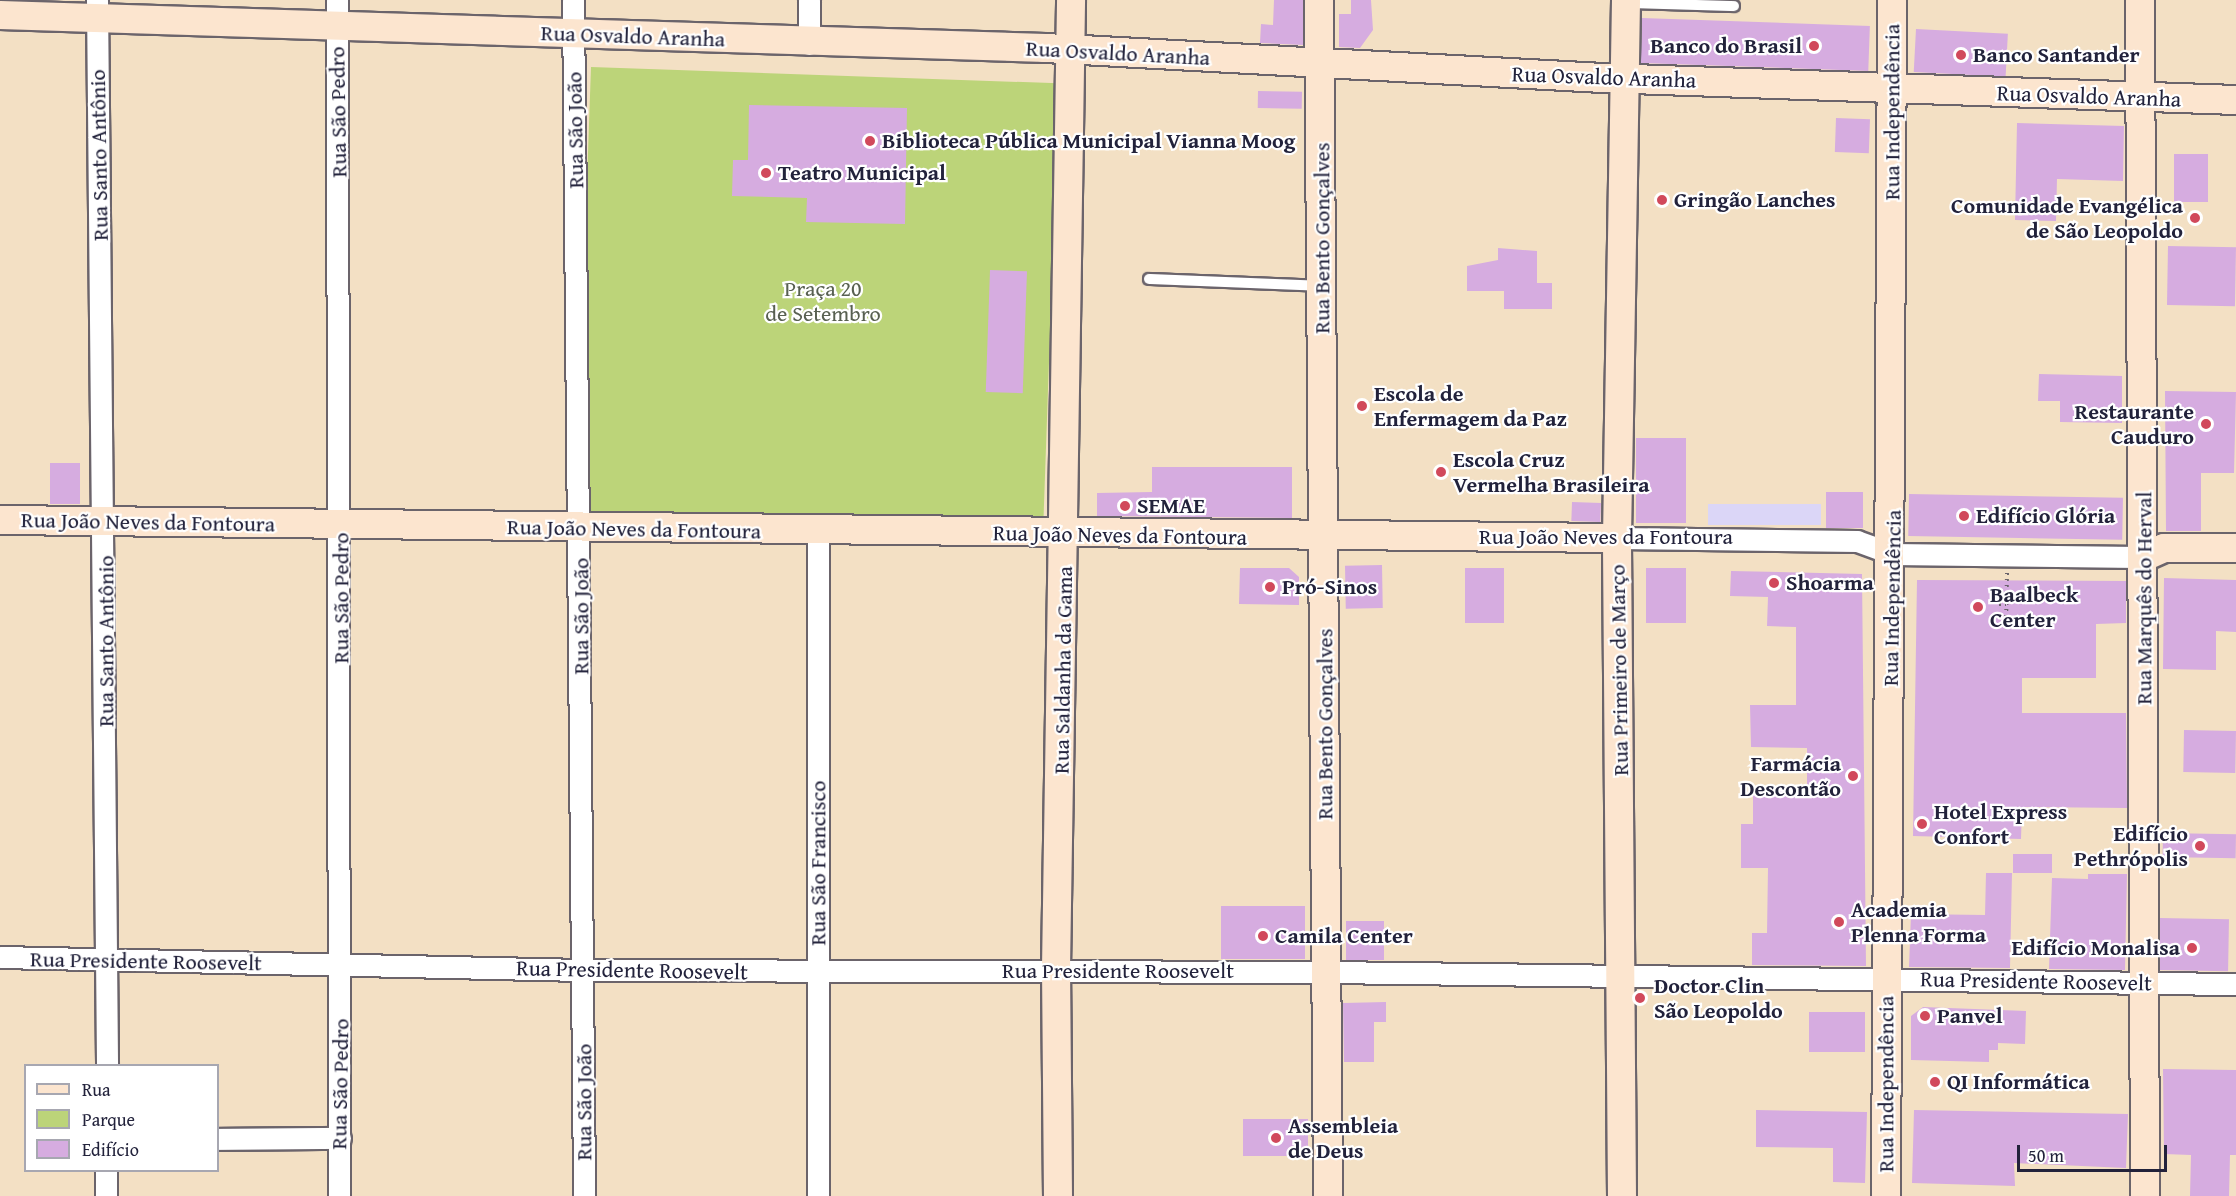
<!DOCTYPE html>
<meta charset="utf-8">
<style>
body{margin:0}
#map{position:relative;width:2236px;height:1196px;overflow:hidden;background:#f3e0c4;font-family:"Gentium Book Plus",serif}
div>[style]{position:absolute}
.built>*{inset:0;background:#dbd6f7;transform-origin:0 0}
.green>*{inset:0;background:#bcd479;transform-origin:0 0}
.building>*{inset:0;background:#d6ace0;transform-origin:0 0}
.path>*{height:4px;margin-top:-2px;transform-origin:0;background:repeating-linear-gradient(90deg,#6b646b 0 1.5px,transparent 0 6px)}
.roads{filter:drop-shadow(2px 0 #6b646b) drop-shadow(-2px 0 #6b646b) drop-shadow(0 2px #6b646b) drop-shadow(0 -2px #6b646b)}
.lane>*{height:10px;margin:-5px;padding:0 5px;transform-origin:5px;border-radius:5px;background:#fff}
.street>*{height:21px;margin:-10.5px;padding:0 10.5px;transform-origin:10.5px;border-radius:10.5px;background:#fff}
.secondary>*{height:28px;margin:-14px;padding:0 14px;transform-origin:14px;border-radius:14px;background:#fce5cf}
.dots>*{width:16px;height:16px;translate:-50% -50%;box-sizing:border-box;border:3px solid #fff;border-radius:50%}
span{translate:-50% -50%;white-space:nowrap;text-align:center;line-height:1.15;-webkit-text-stroke:4.5px #fff;paint-order:stroke}
.street-label{font-size:22px;color:#22223b}
.poi-label{font-size:22px;color:#22223b;font-weight:700}
.right{translate:-100% -50%;text-align:right}
.left{translate:0 -50%;text-align:left}
.park-label{font-size:22px;color:#586051}
.legend{position:absolute;left:24px;top:1064px;width:195px;height:108px;box-sizing:border-box;background:#fff;border:2px solid #a7a7b1;margin:0;padding:8px 10px;list-style:none;font-size:18px;color:#22223b}
.legend li{display:flex;align-items:center;gap:12px;height:30px}
.legend b{width:30px;border:2px solid #a7a7b1}
.scale{position:absolute;left:2017px;top:1145px;width:150px;height:27px;box-sizing:border-box;border:3px solid #22223b;border-top:0;padding-left:8px;font-size:18px;line-height:21px;white-space:nowrap;color:#22223b;-webkit-text-stroke:4px #fff;paint-order:stroke}
</style>
<div id="map">
<div class="built">
<i style="left:1708px;top:504px;width:113px;height:21px"></i>
</div>
<div class="green">
<i style="left:591px;top:67px;width:468px;height:458px;rotate:2deg"></i>
</div>
<div class="building">
<i style="clip-path:polygon(1274px 0,1303px 0,1303px 45px,1260px 43px,1261px 24px,1273px 25px)"></i>
<i style="clip-path:polygon(1351px 0,1371px 0,1373px 30px,1360px 48px,1339px 47px,1339px 14px,1351px 14px)"></i>
<i style="left:1642px;top:18px;width:228px;height:45px;rotate:2deg"></i>
<i style="left:1916px;top:29px;width:92px;height:43px;rotate:3deg"></i>
<i style="left:1258px;top:91px;width:44px;height:17px;rotate:1deg"></i>
<i style="clip-path:polygon(749px 105px,907px 108px,905px 224px,806px 222px,807px 198px,732px 196px,733px 160px,748px 160px)"></i>
<i style="left:1836px;top:118px;width:34px;height:34px;rotate:2deg"></i>
<i style="clip-path:polygon(2017px 123px,2124px 126px,2123px 181px,2057px 179px,2056px 221px,2015px 220px)"></i>
<i style="left:2174px;top:154px;width:34px;height:48px"></i>
<i style="left:2168px;top:246px;width:68px;height:59px;rotate:1deg"></i>
<i style="clip-path:polygon(1498px 248px,1537px 251px,1537px 283px,1552px 283px,1552px 309px,1504px 309px,1504px 291px,1467px 291px,1467px 266px,1498px 260px)"></i>
<i style="left:990px;top:270px;width:37px;height:122px;rotate:2deg"></i>
<i style="clip-path:polygon(2039px 374px,2122px 376px,2122px 423px,2060px 422px,2060px 401px,2038px 401px)"></i>
<i style="clip-path:polygon(2165px 391px,2236px 392px,2234px 473px,2201px 473px,2201px 531px,2166px 531px)"></i>
<i style="left:1636px;top:438px;width:50px;height:85px"></i>
<i style="left:50px;top:463px;width:30px;height:41px"></i>
<i style="clip-path:polygon(1152px 467px,1292px 467px,1292px 518px,1097px 516px,1097px 493px,1152px 492px)"></i>
<i style="left:1826px;top:492px;width:37px;height:36px"></i>
<i style="left:1909px;top:494px;width:214px;height:42px;rotate:1deg"></i>
<i style="left:1572px;top:502px;width:29px;height:19px;rotate:2deg"></i>
<i style="left:1382px;top:565px;width:43px;height:37px;rotate:89deg"></i>
<i style="clip-path:polygon(1240px 568px,1289px 568px,1299px 577px,1299px 605px,1239px 604px)"></i>
<i style="left:1465px;top:568px;width:39px;height:55px"></i>
<i style="left:1646px;top:568px;width:40px;height:55px"></i>
<i style="clip-path:polygon(1731px 571px,1862px 574px,1866px 966px,1752px 965px,1752px 933px,1767px 933px,1768px 868px,1741px 868px,1741px 824px,1753px 824px,1753px 789px,1807px 789px,1807px 748px,1751px 747px,1750px 705px,1796px 705px,1796px 627px,1767px 626px,1768px 597px,1730px 596px)"></i>
<i style="clip-path:polygon(2164px 578px,2236px 580px,2236px 632px,2216px 631px,2216px 670px,2163px 669px)"></i>
<i style="clip-path:polygon(1917px 580px,2126px 581px,2126px 623px,2096px 624px,2096px 678px,2022px 678px,2022px 713px,2126px 713px,2127px 808px,2022px 807px,2021px 839px,1913px 836px)"></i>
<i style="left:2184px;top:730px;width:52px;height:42px;rotate:1deg"></i>
<i style="left:2163px;top:833px;width:73px;height:24px;rotate:1deg"></i>
<i style="left:2013px;top:854px;width:39px;height:19px"></i>
<i style="clip-path:polygon(1986px 873px,2012px 873px,2010px 968px,1909px 967px,1911px 914px,1985px 915px)"></i>
<i style="clip-path:polygon(2088px 874px,2127px 874px,2125px 970px,2049px 969px,2052px 878px,2088px 879px)"></i>
<i style="left:1221px;top:906px;width:84px;height:53px"></i>
<i style="left:2160px;top:918px;width:69px;height:52px;rotate:1deg"></i>
<i style="left:1346px;top:921px;width:38px;height:39px"></i>
<i style="clip-path:polygon(1386px 1002px,1386px 1022px,1374px 1022px,1374px 1062px,1344px 1062px,1343px 1003px)"></i>
<i style="clip-path:polygon(1923px 1007px,2026px 1011px,2025px 1044px,1998px 1043px,1998px 1050px,1989px 1050px,1989px 1062px,1911px 1060px,1911px 1016px)"></i>
<i style="left:1865px;top:1012px;width:40px;height:56px;rotate:90deg"></i>
<i style="clip-path:polygon(2163px 1069px,2236px 1070px,2236px 1155px,2230px 1155px,2229px 1196px,2190px 1196px,2191px 1155px,2164px 1154px)"></i>
<i style="clip-path:polygon(1756px 1110px,1867px 1112px,1865px 1183px,1833px 1182px,1833px 1148px,1756px 1147px)"></i>
<i style="clip-path:polygon(1914px 1110px,2128px 1114px,2126px 1168px,2014px 1163px,2015px 1186px,1912px 1183px)"></i>
<i style="left:1243px;top:1119px;width:65px;height:37px"></i>
</div>
<div class="path">
<i style="left:2007px;top:573px;width:53px;rotate:91.1deg"></i>
<i style="left:2006px;top:626px;width:9px;rotate:6deg"></i>
<i style="left:2006px;top:593px;width:9px"></i>
<i style="left:1999px;top:604px;width:7px"></i>
</div>
<div class="roads">
<div class="lane">
<i style="left:1627px;top:3px;width:107px;rotate:1.6deg"></i>
<i style="left:1149px;top:279px;width:171px;rotate:2.3deg"></i>
</div>
<div class="street">
<i style="left:97px;top:0;width:1066px;rotate:89.46deg"></i>
<i style="left:337px;top:0;width:1196px;rotate:89.9deg"></i>
<i style="left:573px;top:0;width:1196px;rotate:89.47deg"></i>
<i style="left:809px;top:44px;width:44px;rotate:-90deg"></i>
<i style="left:1617px;top:538px;width:240px;rotate:0.7deg"></i>
<i style="left:1857px;top:541px;width:37px;rotate:20deg"></i>
<i style="left:1892px;top:554px;width:252px;rotate:0.7deg"></i>
<i style="left:0;top:957px;width:583px;rotate:1.28deg"></i>
<i style="left:583px;top:970px;width:744px;rotate:0.15deg"></i>
<i style="left:1327px;top:972px;width:909px;rotate:0.76deg"></i>
<i style="left:218px;top:1139px;width:122px;rotate:-0.5deg"></i>
<i style="left:106px;top:1196px;width:26px;rotate:-90deg"></i>
<i style="left:818px;top:1196px;width:665px;rotate:-90deg"></i>
</div>
<div class="secondary">
<i style="left:1319px;top:0;width:1196px;rotate:89.57deg"></i>
<i style="left:2140px;top:0;width:1196px;rotate:89.76deg"></i>
<i style="left:0;top:15px;width:1046px;rotate:1.81deg"></i>
<i style="left:1045px;top:48px;width:559px;rotate:3.08deg"></i>
<i style="left:1603px;top:78px;width:633px;rotate:1.99deg"></i>
<i style="left:0;top:520px;width:1617px;rotate:0.64deg"></i>
<i style="left:2144px;top:557px;width:22px;rotate:-24deg"></i>
<i style="left:2164px;top:548px;width:72px"></i>
<i style="left:1058px;top:1196px;width:227px;rotate:-90.5deg"></i>
<i style="left:1056px;top:969px;width:969px;rotate:-89.11deg"></i>
<i style="left:1622px;top:1196px;width:658px;rotate:-90.44deg"></i>
<i style="left:1617px;top:538px;width:538px;rotate:-89.04deg"></i>
<i style="left:1886px;top:1196px;width:1196px;rotate:-89.71deg"></i>
</div>
</div>
<div class="dots">
<i style="left:1814px;top:46px;background:#d1495b"></i>
<i style="left:1961px;top:55px;background:#d1495b"></i>
<i style="left:870px;top:141px;background:#d1495b"></i>
<i style="left:766px;top:173px;background:#d1495b"></i>
<i style="left:1662px;top:200px;background:#d1495b"></i>
<i style="left:2195px;top:218px;background:#d1495b"></i>
<i style="left:1362px;top:406px;background:#d1495b"></i>
<i style="left:2206px;top:424px;background:#d1495b"></i>
<i style="left:1441px;top:472px;background:#d1495b"></i>
<i style="left:1125px;top:506px;background:#d1495b"></i>
<i style="left:1964px;top:516px;background:#d1495b"></i>
<i style="left:1774px;top:583px;background:#d1495b"></i>
<i style="left:1270px;top:587px;background:#d1495b"></i>
<i style="left:1978px;top:607px;background:#d1495b"></i>
<i style="left:1853px;top:776px;background:#d1495b"></i>
<i style="left:1922px;top:824px;background:#d1495b"></i>
<i style="left:2200px;top:846px;background:#d1495b"></i>
<i style="left:1839px;top:922px;background:#d1495b"></i>
<i style="left:1263px;top:936px;background:#d1495b"></i>
<i style="left:2192px;top:948px;background:#d1495b"></i>
<i style="left:1640px;top:998px;background:#d1495b"></i>
<i style="left:1925px;top:1016px;background:#d1495b"></i>
<i style="left:1935px;top:1082px;background:#d1495b"></i>
<i style="left:1276px;top:1138px;background:#d1495b"></i>
</div>
<div class="street-label">
<span style="left:633px;top:36px;rotate:2deg">Rua Osvaldo Aranha</span>
<span style="left:1118px;top:53px;rotate:3deg">Rua Osvaldo Aranha</span>
<span style="left:1604px;top:77px;rotate:2deg">Rua Osvaldo Aranha</span>
<span style="left:2089px;top:96px;rotate:2deg">Rua Osvaldo Aranha</span>
<span style="left:338px;top:112px;rotate:-91deg">Rua São Pedro</span>
<span style="left:1892px;top:112px;rotate:-90deg">Rua Independência</span>
<span style="left:575px;top:130px;rotate:-91deg">Rua São João</span>
<span style="left:99px;top:155px;rotate:-91deg">Rua Santo Antônio</span>
<span style="left:1322px;top:238px;rotate:-90deg">Rua Bento Gonçalves</span>
<span style="left:148px;top:522px;rotate:1deg">Rua João Neves da Fontoura</span>
<span style="left:634px;top:529px;rotate:1deg">Rua João Neves da Fontoura</span>
<span style="left:1120px;top:535px;rotate:1deg">Rua João Neves da Fontoura</span>
<span style="left:1606px;top:537px">Rua João Neves da Fontoura</span>
<span style="left:341px;top:598px;rotate:-90deg">Rua São Pedro</span>
<span style="left:1892px;top:598px;rotate:-89deg">Rua Independência</span>
<span style="left:2144px;top:598px;rotate:-90deg">Rua Marquês do Herval</span>
<span style="left:581px;top:616px;rotate:-90deg">Rua São João</span>
<span style="left:106px;top:641px;rotate:-90deg">Rua Santo Antônio</span>
<span style="left:1063px;top:670px;rotate:-89deg">Rua Saldanha da Gama</span>
<span style="left:1619px;top:670px;rotate:-91deg">Rua Primeiro de Março</span>
<span style="left:1325px;top:724px;rotate:-90deg">Rua Bento Gonçalves</span>
<span style="left:818px;top:863px;rotate:-90deg">Rua São Francisco</span>
<span style="left:146px;top:961px;rotate:1deg">Rua Presidente Roosevelt</span>
<span style="left:632px;top:970px;rotate:1deg">Rua Presidente Roosevelt</span>
<span style="left:1118px;top:971px">Rua Presidente Roosevelt</span>
<span style="left:2036px;top:981px;rotate:1deg">Rua Presidente Roosevelt</span>
<span style="left:340px;top:1084px;rotate:-89deg">Rua São Pedro</span>
<span style="left:1886px;top:1084px;rotate:-90deg">Rua Independência</span>
<span style="left:584px;top:1102px;rotate:-90deg">Rua São João</span>
</div>
<div class="poi-label">
<span class="right" style="left:1802px;top:46px">Banco do Brasil</span>
<span class="left" style="left:1973px;top:55px">Banco Santander</span>
<span class="left" style="left:882px;top:141px">Biblioteca Pública Municipal Vianna Moog</span>
<span class="left" style="left:778px;top:173px">Teatro Municipal</span>
<span class="left" style="left:1674px;top:200px">Gringão Lanches</span>
<span class="right" style="left:2183px;top:218px">Comunidade Evangélica<br>de São Leopoldo</span>
<span class="left" style="left:1374px;top:406px">Escola de<br>Enfermagem da Paz</span>
<span class="right" style="left:2194px;top:424px">Restaurante<br>Cauduro</span>
<span class="left" style="left:1453px;top:472px">Escola Cruz<br>Vermelha Brasileira</span>
<span class="left" style="left:1137px;top:506px">SEMAE</span>
<span class="left" style="left:1976px;top:516px">Edifício Glória</span>
<span class="left" style="left:1786px;top:583px">Shoarma</span>
<span class="left" style="left:1282px;top:587px">Pró-Sinos</span>
<span class="left" style="left:1990px;top:607px">Baalbeck<br>Center</span>
<span class="right" style="left:1841px;top:776px">Farmácia<br>Descontão</span>
<span class="left" style="left:1934px;top:824px">Hotel Express<br>Confort</span>
<span class="right" style="left:2188px;top:846px">Edifício<br>Pethrópolis</span>
<span class="left" style="left:1851px;top:922px">Academia<br>Plenna Forma</span>
<span class="left" style="left:1275px;top:936px">Camila Center</span>
<span class="right" style="left:2180px;top:948px">Edifício Monalisa</span>
<span class="left" style="left:1654px;top:998px">Doctor Clin<br>São Leopoldo</span>
<span class="left" style="left:1937px;top:1016px">Panvel</span>
<span class="left" style="left:1947px;top:1082px">QI Informática</span>
<span class="left" style="left:1288px;top:1138px">Assembleia<br>de Deus</span>
</div>
<div class="park-label">
<span style="left:823px;top:301px">Praça 20<br>de Setembro</span>
</div>
<ul class="legend">
<li><b style="height:8px;background:#fce5cf"></b>Rua</li>
<li><b style="height:16px;background:#bcd479"></b>Parque</li>
<li><b style="height:16px;background:#d6ace0"></b>Edifício</li>
</ul>
<div class="scale">50 m</div>
</div>
